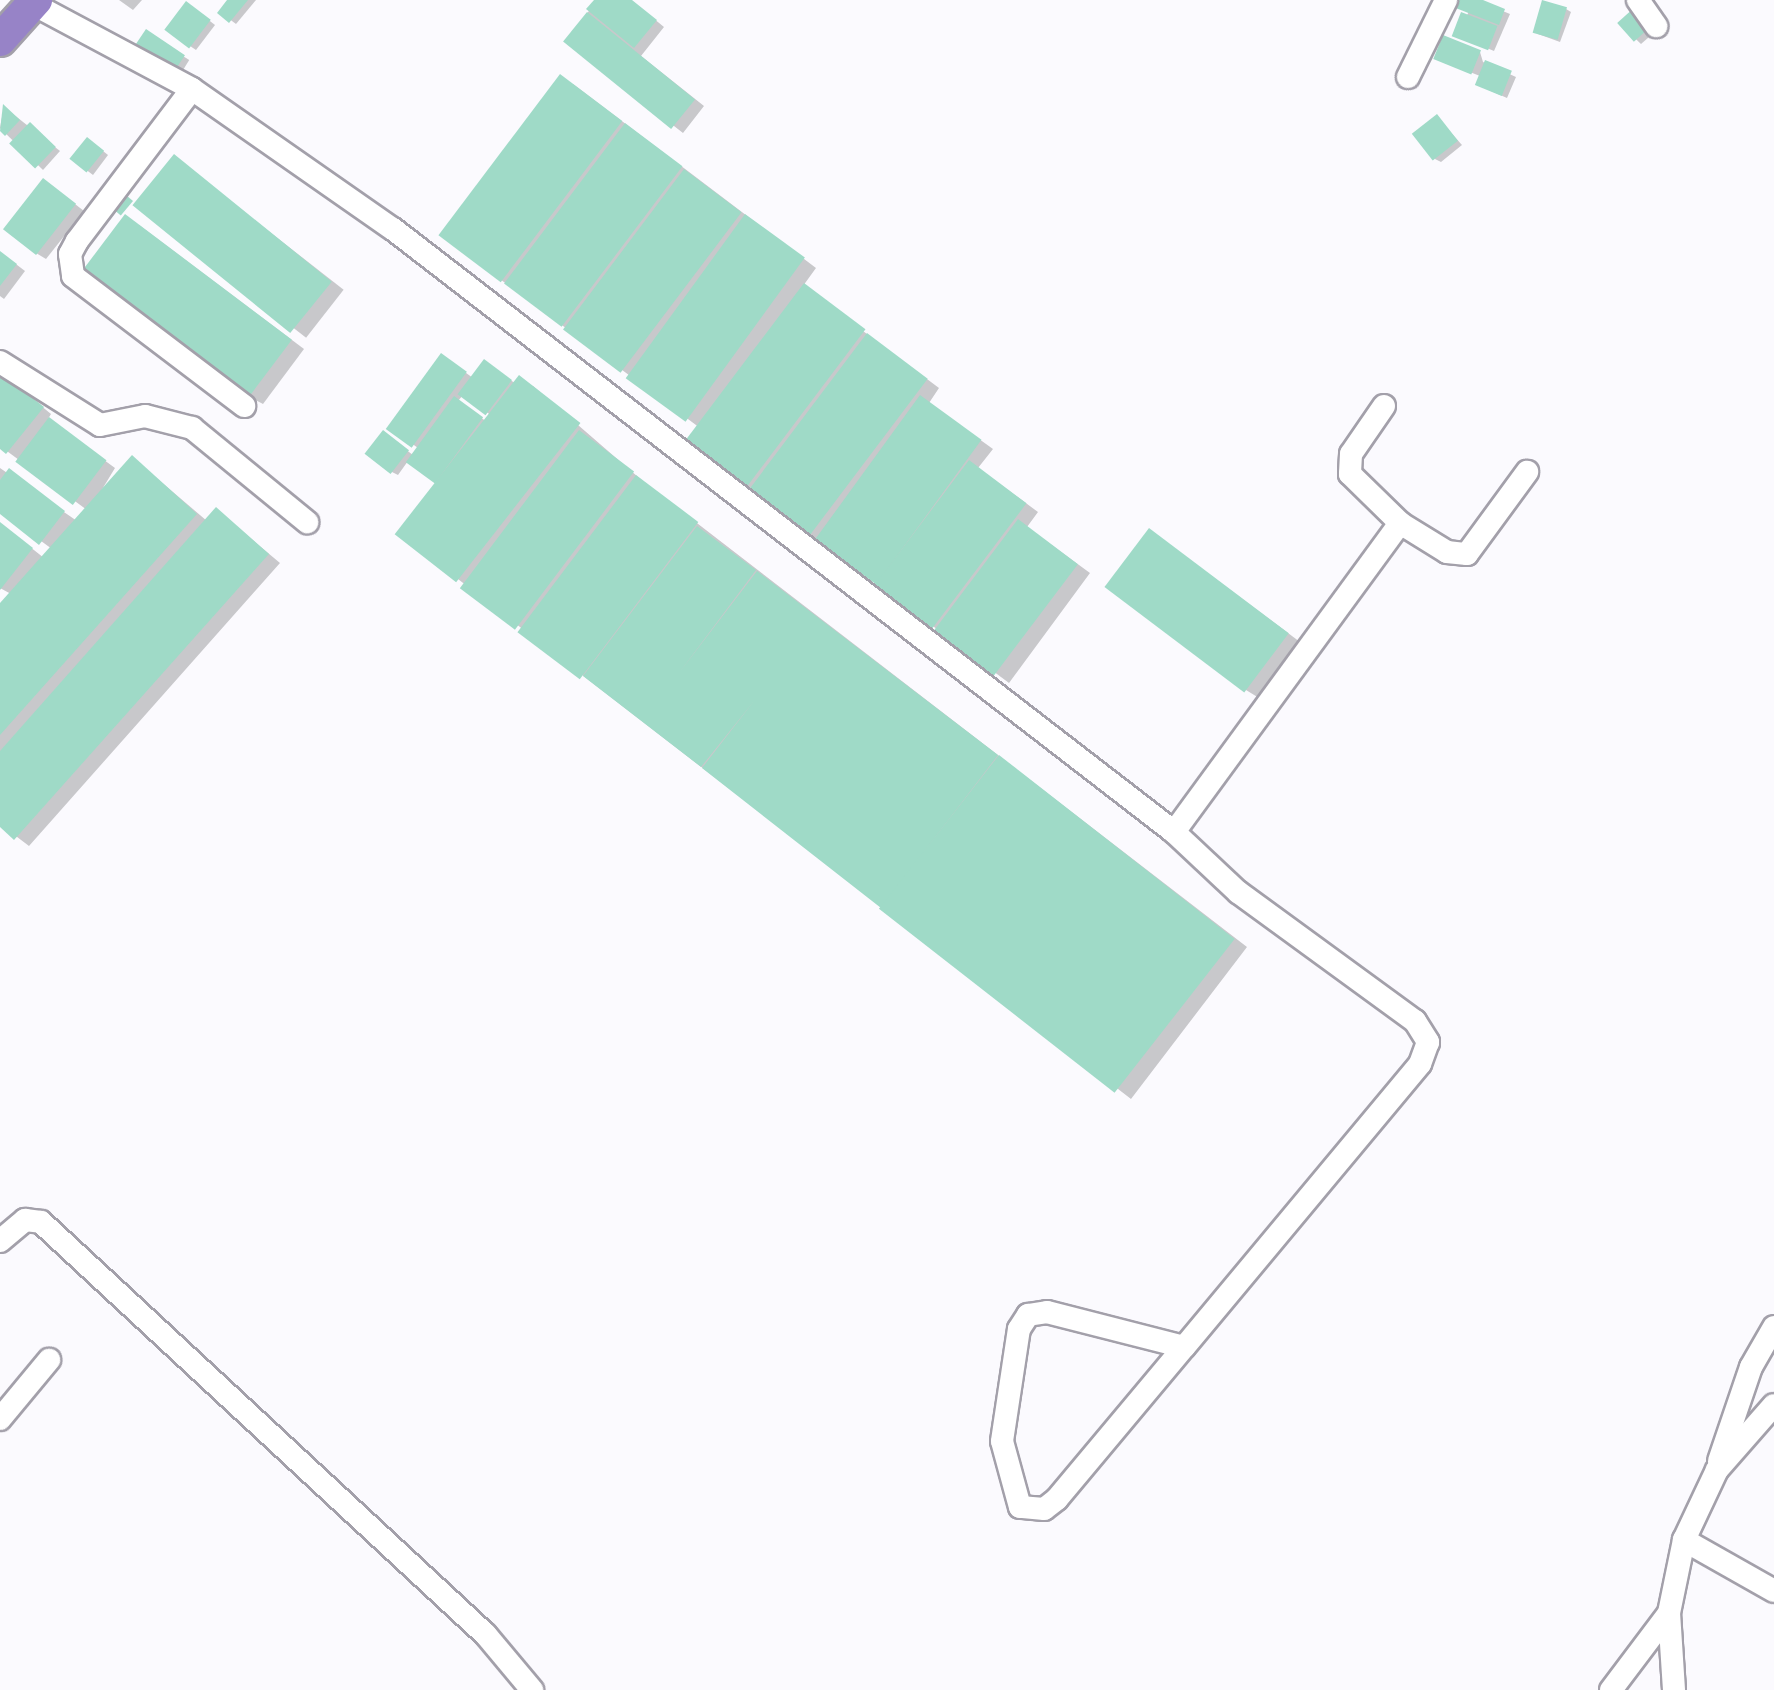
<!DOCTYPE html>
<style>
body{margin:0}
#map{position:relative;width:1774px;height:1690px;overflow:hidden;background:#fbfafe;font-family:Lato,sans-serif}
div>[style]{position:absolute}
.shadow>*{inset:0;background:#0003;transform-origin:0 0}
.building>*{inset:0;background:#9fdac7;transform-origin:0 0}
.roads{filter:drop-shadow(2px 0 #a3a0aa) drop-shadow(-2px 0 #a3a0aa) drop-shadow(0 2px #a3a0aa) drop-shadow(0 -2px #a3a0aa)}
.minor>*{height:22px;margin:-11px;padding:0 11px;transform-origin:11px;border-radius:11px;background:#fff}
.highway>*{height:32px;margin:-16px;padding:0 16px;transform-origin:16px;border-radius:16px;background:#9783c7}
span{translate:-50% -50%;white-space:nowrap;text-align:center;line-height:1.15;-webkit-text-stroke:9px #fff;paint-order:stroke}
</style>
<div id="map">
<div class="shadow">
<i style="clip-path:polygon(119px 0,142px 0,133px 10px)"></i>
<i style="clip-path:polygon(230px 0,256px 0,236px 24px,220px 12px)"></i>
<i style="clip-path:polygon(597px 0,631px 0,664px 27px,641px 56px,704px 106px,683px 133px,566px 42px)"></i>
<i style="clip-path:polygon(1476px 0,1510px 14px,1494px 51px,1455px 35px)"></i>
<i style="clip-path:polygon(192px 7px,215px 25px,196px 50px,190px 46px)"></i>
<i style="clip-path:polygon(1566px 9px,1571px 12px,1560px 42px,1538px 34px)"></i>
<i style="clip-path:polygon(1620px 24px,1656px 31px,1641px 44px)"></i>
<i style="left:146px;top:33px;width:51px;height:12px;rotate:32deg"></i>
<i style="clip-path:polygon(1480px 52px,1483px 62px,1516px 77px,1507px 98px,1482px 87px,1480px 76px,1442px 61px)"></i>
<i style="clip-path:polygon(573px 84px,816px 268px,803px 286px,939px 388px,929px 403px,993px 449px,978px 468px,1038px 512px,1027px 527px,1090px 573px,1009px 683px,748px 488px,700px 428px,442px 236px)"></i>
<i style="clip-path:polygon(4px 107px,60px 151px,43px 170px,0 128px)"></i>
<i style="clip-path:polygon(1437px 117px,1462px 145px,1441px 162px,1435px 159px)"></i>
<i style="clip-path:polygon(93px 143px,108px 155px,93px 175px,72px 159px)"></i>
<i style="left:175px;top:158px;width:214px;height:61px;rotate:38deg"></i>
<i style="clip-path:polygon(53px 187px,84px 211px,46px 259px,36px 253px)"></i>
<i style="clip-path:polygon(139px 225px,304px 349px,263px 404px,250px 397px)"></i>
<i style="clip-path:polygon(0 252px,25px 271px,4px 299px,0 296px)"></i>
<i style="clip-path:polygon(evenodd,451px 362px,473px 378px,490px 365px,516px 384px,533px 386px,645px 483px,1247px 947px,1131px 1099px,401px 535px,440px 484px,408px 461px,398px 475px,392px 472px,389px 437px,413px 455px,418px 448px,389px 427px,451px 362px,463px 395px,492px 416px,487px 422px,458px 401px,463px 395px)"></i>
<i style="clip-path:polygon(6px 377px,51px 414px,48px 419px,115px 468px,95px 501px,133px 458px,207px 521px,217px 510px,280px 563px,29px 846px,0 824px,0 607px,11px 594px,0 588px,0 523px,44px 558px,52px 549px,0 511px,0 468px,77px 521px,87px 510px,0 446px)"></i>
<i style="clip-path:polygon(1162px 539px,1300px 642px,1259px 698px,1246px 690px)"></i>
</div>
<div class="building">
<i style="clip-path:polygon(227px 0,248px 0,229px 23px,217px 13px)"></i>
<i style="clip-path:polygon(594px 0,632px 0,657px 20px,634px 48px,586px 9px)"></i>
<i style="clip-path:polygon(1450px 0,1483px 0,1505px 9px,1499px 25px,1448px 5px)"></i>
<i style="left:1542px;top:0;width:26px;height:34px;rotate:16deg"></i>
<i style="left:186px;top:1px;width:31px;height:36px;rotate:37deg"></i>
<i style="left:1635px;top:7px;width:25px;height:24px;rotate:48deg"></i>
<i style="left:587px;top:12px;width:139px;height:38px;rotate:39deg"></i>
<i style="left:1461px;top:12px;width:39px;height:26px;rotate:21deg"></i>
<i style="left:146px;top:29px;width:47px;height:18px;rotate:34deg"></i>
<i style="left:1443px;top:35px;width:41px;height:26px;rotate:22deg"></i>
<i style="left:1485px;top:60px;width:29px;height:27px;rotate:22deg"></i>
<i style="left:560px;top:74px;width:78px;height:202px;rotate:37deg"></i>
<i style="clip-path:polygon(3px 104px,20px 120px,5px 136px,0 131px)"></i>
<i style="left:1437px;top:114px;width:34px;height:32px;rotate:52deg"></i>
<i style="left:30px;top:122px;width:36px;height:30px;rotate:44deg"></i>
<i style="left:625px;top:123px;width:72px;height:201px;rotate:37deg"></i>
<i style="left:87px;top:137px;width:22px;height:28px;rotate:39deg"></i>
<i style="left:174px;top:154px;width:203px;height:66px;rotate:39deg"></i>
<i style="left:684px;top:169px;width:72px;height:201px;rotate:37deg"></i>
<i style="left:43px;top:178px;width:42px;height:65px;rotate:38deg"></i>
<i style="left:120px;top:190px;width:17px;height:19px;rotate:40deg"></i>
<i style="left:125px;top:214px;width:209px;height:74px;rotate:37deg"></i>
<i style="left:745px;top:214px;width:74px;height:203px;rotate:36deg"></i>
<i style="clip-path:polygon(0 251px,17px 264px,0 286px)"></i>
<i style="left:804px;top:283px;width:77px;height:200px;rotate:37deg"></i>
<i style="left:867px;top:333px;width:76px;height:199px;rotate:37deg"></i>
<i style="left:441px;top:353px;width:32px;height:94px;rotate:36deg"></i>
<i style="left:484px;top:359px;width:35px;height:44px;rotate:37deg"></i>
<i style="clip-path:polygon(0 372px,44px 407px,6px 454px,0 449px)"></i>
<i style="left:519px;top:375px;width:78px;height:202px;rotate:38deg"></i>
<i style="left:920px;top:395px;width:76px;height:179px;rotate:36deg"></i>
<i style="left:454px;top:396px;width:36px;height:82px;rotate:36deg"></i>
<i style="left:49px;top:417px;width:72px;height:56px;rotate:37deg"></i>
<i style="left:383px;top:430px;width:33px;height:30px;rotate:38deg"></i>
<i style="left:579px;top:430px;width:69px;height:198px;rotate:37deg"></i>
<i style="clip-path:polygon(132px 455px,197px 514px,0 735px,0 603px)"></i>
<i style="left:969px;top:460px;width:72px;height:157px;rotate:37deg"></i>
<i style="clip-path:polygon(9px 468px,65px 511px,39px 545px,0 514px,0 480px)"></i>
<i style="left:636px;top:475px;width:78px;height:197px;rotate:37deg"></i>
<i style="clip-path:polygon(216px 507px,269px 554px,14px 840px,0 827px,0 751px)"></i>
<i style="left:1018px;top:519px;width:75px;height:141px;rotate:37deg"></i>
<i style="clip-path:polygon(0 522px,33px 548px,0 590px)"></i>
<i style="clip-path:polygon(697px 526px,756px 570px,679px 673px,757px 571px,998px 755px,881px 908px,702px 768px,754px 701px,701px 767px,583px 676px)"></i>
<i style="left:1149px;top:528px;width:175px;height:74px;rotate:37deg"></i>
<i style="left:999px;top:755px;width:299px;height:195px;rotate:38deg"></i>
</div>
<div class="roads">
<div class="minor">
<i style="left:1638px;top:0;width:32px;rotate:55deg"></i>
<i style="left:33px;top:4px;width:180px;rotate:28.1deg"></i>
<i style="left:192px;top:89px;width:245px;rotate:34.9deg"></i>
<i style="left:393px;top:229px;width:987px;rotate:37.67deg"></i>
<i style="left:1174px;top:832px;width:88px;rotate:43.2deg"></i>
<i style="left:1238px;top:892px;width:219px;rotate:36.1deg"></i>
<i style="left:1415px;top:1021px;width:25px;rotate:58deg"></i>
<i style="left:1428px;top:1042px;width:23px;rotate:110deg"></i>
<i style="left:1420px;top:1064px;width:368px;rotate:129.8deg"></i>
<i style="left:1184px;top:1347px;width:198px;rotate:129.9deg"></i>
<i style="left:1057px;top:1499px;width:16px;rotate:142deg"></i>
<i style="left:1044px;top:1509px;width:24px;rotate:-175deg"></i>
<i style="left:1020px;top:1507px;width:68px;rotate:-105.3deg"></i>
<i style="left:1002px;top:1441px;width:113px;rotate:-81.4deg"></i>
<i style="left:1019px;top:1329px;width:17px;rotate:-57deg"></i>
<i style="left:1028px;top:1315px;width:19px;rotate:-9deg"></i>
<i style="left:1047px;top:1312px;width:141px;rotate:14.3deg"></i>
<i style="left:1408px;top:77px;width:86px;rotate:-63.7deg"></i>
<i style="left:192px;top:89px;width:191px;rotate:127.1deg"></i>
<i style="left:77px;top:241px;width:15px;rotate:118deg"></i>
<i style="left:70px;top:254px;width:22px;rotate:82deg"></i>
<i style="left:73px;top:276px;width:215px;rotate:37.2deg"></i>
<i style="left:0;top:362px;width:118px;rotate:32.2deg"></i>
<i style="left:100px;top:425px;width:46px;rotate:-11.3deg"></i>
<i style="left:145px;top:416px;width:49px;rotate:14.3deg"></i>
<i style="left:192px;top:428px;width:149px;rotate:39.3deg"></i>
<i style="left:1384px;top:406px;width:58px;rotate:124.5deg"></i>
<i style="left:1351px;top:454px;width:20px;rotate:93deg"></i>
<i style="left:1350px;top:474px;width:70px;rotate:44.4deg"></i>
<i style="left:1400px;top:523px;width:55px;rotate:31.7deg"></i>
<i style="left:1447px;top:552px;width:20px;rotate:6deg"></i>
<i style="left:1467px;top:554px;width:102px;rotate:-53.8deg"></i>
<i style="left:1174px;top:832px;width:383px;rotate:-53.8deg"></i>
<i style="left:0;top:1241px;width:33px;rotate:-40deg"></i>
<i style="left:25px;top:1220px;width:16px;rotate:7deg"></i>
<i style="left:41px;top:1222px;width:607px;rotate:42.86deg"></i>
<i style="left:486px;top:1635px;width:72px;rotate:50.1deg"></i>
<i style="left:0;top:1419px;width:77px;rotate:-50.3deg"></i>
<i style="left:1719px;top:1461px;width:99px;rotate:-71.2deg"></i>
<i style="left:1751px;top:1367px;width:46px;rotate:-60.1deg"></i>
<i style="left:1684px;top:1540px;width:103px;rotate:29.5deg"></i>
<i style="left:1611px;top:1690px;width:96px;rotate:-53deg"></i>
<i style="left:1674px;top:1690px;width:77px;rotate:-93.7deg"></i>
<i style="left:1669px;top:1613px;width:75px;rotate:-78.4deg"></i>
<i style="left:1684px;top:1540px;width:77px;rotate:-64.8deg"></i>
<i style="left:1717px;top:1470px;width:86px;rotate:-48.8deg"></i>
</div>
<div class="highway">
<i style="left:0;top:40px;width:54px;rotate:-48deg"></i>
</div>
</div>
</div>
